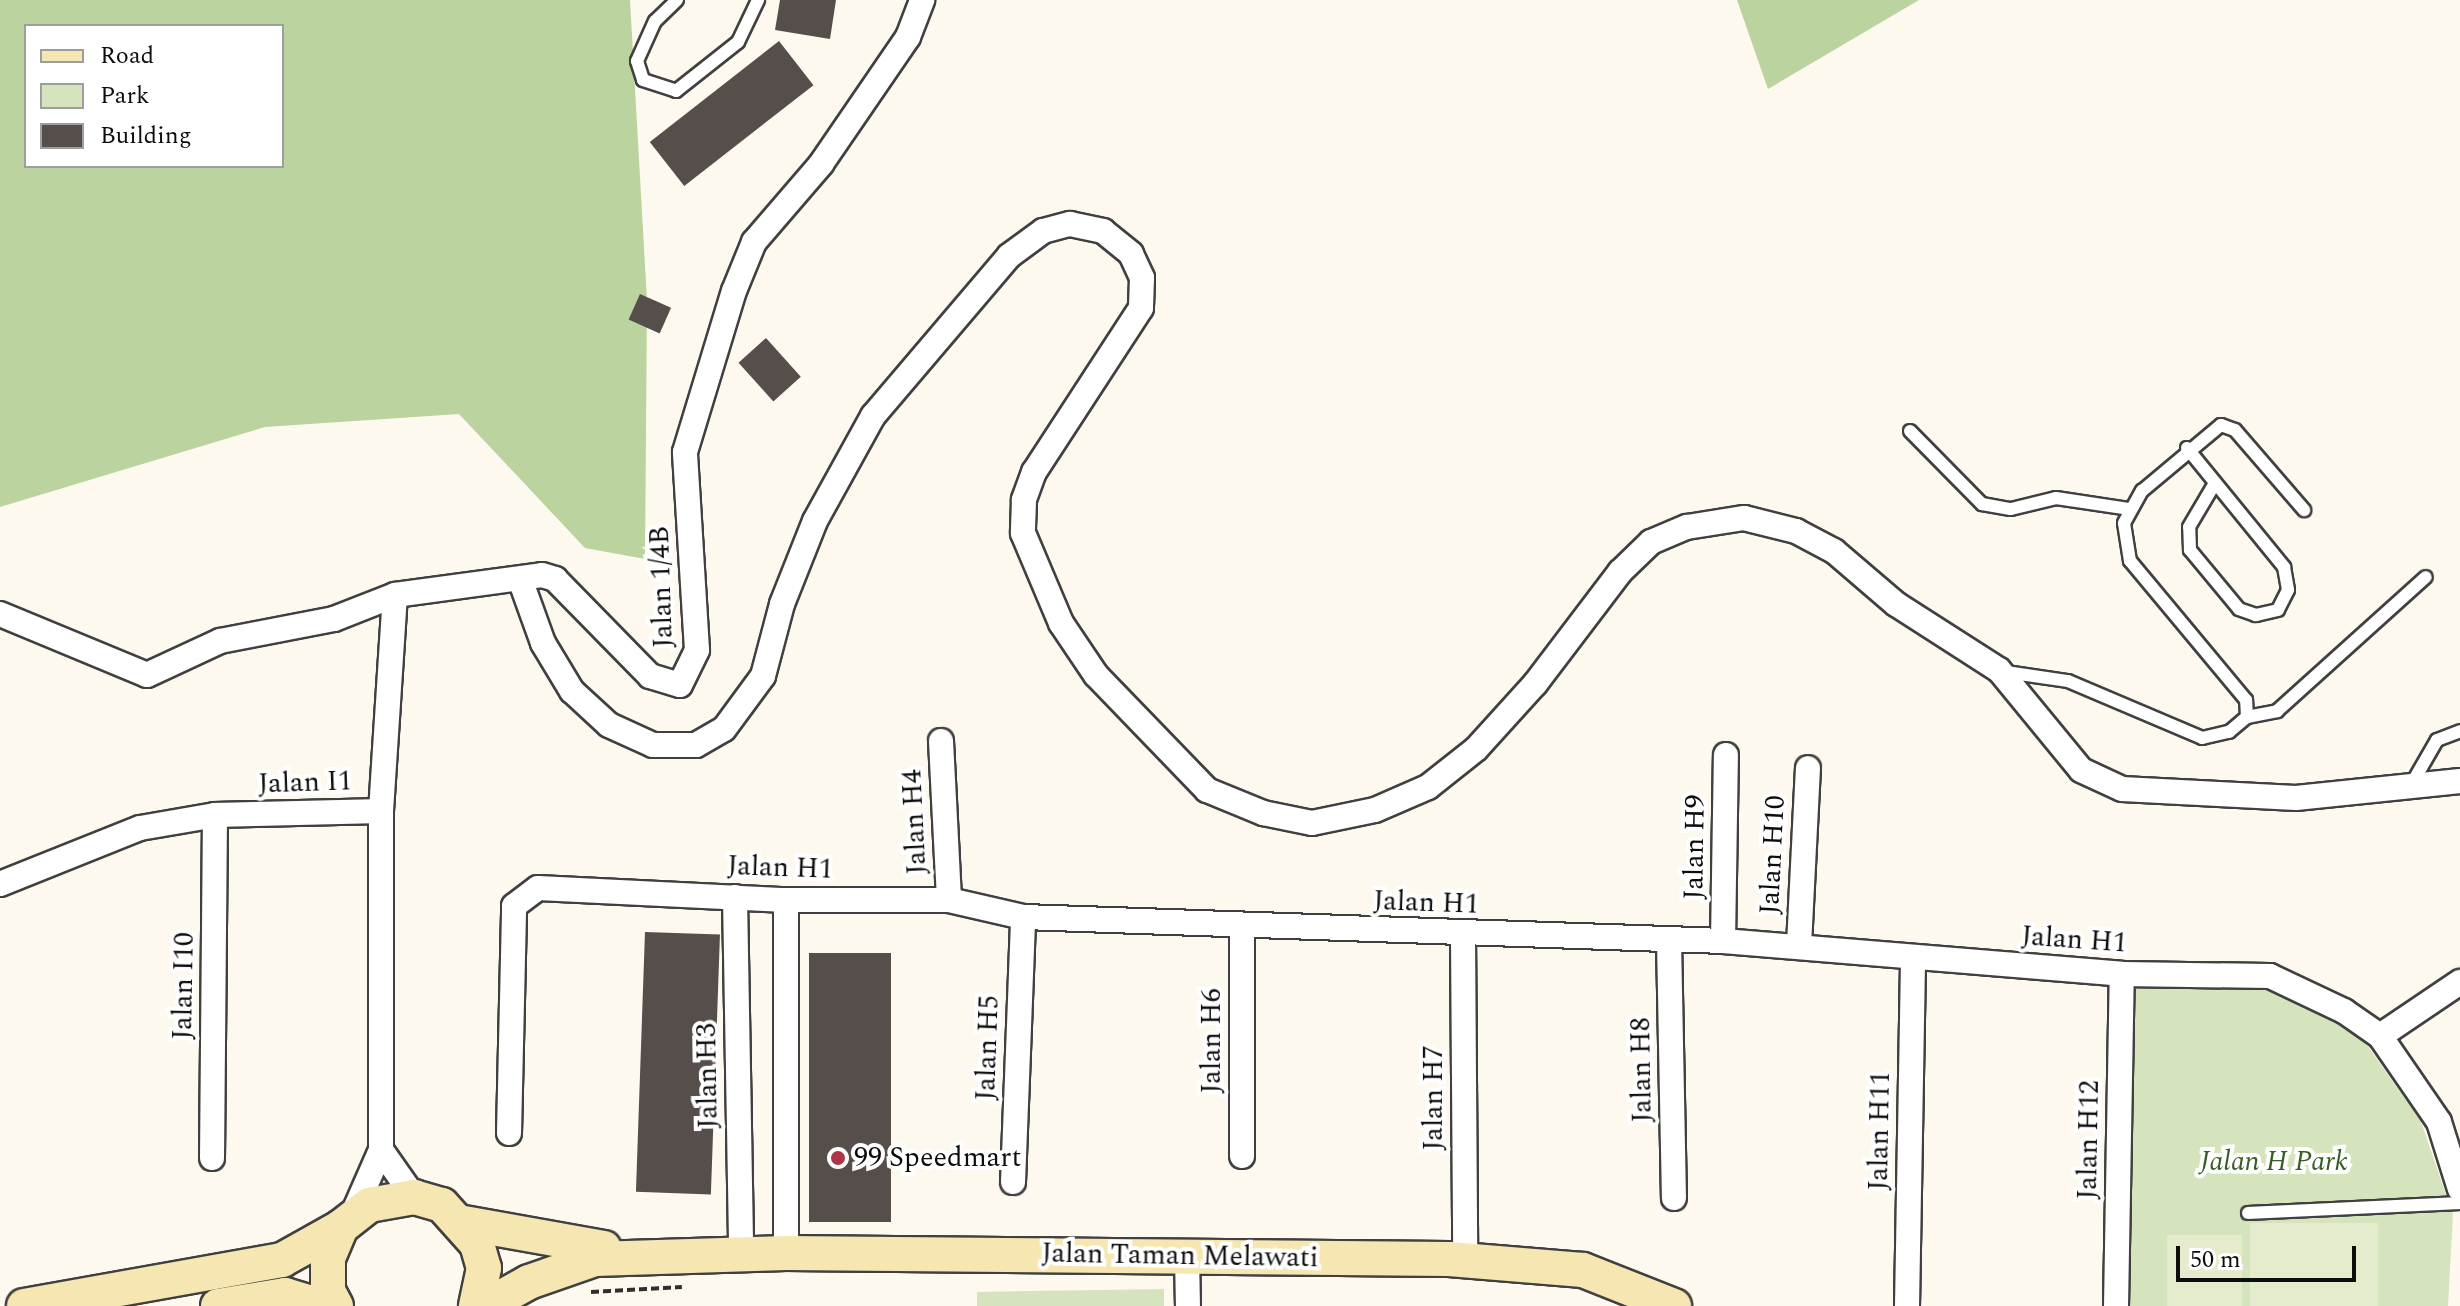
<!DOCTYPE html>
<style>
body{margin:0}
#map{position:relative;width:2460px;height:1306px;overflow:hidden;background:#fdf9ef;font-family:Spectral,serif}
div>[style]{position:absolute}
.green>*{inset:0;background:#d5e4bd}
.forest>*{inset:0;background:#bbd39e}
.pitch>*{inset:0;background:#e5eccd;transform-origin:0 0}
.building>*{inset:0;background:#554e4b;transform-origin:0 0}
.path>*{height:4px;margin-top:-2px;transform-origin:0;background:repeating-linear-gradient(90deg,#2f2f2f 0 8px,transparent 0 12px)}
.roads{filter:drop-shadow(2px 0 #404040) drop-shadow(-2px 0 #404040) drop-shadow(0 2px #404040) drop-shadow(0 -2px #404040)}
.lane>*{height:12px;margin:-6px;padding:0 6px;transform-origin:6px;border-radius:6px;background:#fff}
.street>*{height:24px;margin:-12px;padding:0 12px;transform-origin:12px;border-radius:12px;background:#fff}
.secondary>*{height:34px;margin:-17px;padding:0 17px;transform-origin:17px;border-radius:17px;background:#f6e7b2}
.dots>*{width:22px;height:22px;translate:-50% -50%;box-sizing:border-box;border:4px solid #fff;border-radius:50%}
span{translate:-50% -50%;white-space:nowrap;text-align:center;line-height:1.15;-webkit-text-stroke:8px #fff;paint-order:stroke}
.street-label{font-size:28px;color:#0d0d0d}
.poi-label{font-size:28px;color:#0d0d0d}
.left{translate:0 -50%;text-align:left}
.park-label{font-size:28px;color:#375d25;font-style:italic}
.legend{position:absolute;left:24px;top:24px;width:260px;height:144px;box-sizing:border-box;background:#fff;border:2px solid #9e9e9e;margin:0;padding:10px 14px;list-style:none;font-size:24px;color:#0d0d0d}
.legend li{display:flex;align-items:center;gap:16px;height:40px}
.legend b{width:40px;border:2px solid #9e9e9e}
.scale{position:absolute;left:2176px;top:1246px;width:180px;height:36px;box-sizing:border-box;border:4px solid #0d0d0d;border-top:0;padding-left:10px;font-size:24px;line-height:28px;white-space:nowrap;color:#0d0d0d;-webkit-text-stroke:6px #fff;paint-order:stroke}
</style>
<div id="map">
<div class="green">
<i style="clip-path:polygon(2135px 980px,2265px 988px,2360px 1035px,2421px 1122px,2453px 1215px,2448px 1306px,2129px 1306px)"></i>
<i style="clip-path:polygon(1164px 1289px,1164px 1306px,977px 1306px,977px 1292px)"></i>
</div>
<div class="forest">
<i style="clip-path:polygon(evenodd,0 0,630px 0,647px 301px,645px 559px,585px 548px,459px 414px,265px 427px,0 507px,0 0,26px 26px,282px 26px,282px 166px,26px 166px,26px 26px)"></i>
<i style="clip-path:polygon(1737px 0,1919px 0,1768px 89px)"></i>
</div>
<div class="pitch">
<i style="left:2250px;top:1223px;width:128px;height:83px"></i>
<i style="left:2167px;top:1235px;width:75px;height:71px"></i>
</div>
<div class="building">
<i style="clip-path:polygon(780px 0,836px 0,830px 39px,775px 30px)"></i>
<i style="left:779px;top:41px;width:56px;height:164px;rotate:52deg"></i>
<i style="left:640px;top:294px;width:34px;height:28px;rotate:24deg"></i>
<i style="left:766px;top:338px;width:52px;height:37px;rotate:48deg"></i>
<i style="left:645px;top:932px;width:75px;height:260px;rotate:2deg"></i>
<i style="left:809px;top:953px;width:82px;height:269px"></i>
</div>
<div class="path">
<i style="left:591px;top:1292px;width:91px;rotate:-3.1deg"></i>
</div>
<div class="roads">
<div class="lane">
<i style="left:677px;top:0;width:30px;rotate:136deg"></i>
<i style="left:655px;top:21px;width:44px;rotate:114.2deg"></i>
<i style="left:637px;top:61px;width:20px;rotate:72deg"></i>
<i style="left:643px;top:80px;width:35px;rotate:18deg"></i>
<i style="left:676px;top:91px;width:79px;rotate:-38.3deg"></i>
<i style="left:738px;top:42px;width:47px;rotate:-64.5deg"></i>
<i style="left:1910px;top:431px;width:103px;rotate:45.4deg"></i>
<i style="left:1982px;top:504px;width:29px;rotate:10deg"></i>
<i style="left:2011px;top:509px;width:46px;rotate:-13.7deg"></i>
<i style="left:2056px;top:498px;width:75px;rotate:8.5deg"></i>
<i style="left:2187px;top:448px;width:154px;rotate:50.8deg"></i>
<i style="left:2284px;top:567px;width:23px;rotate:80deg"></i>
<i style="left:2288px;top:590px;width:22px;rotate:117deg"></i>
<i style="left:2278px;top:610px;width:23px;rotate:167deg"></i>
<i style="left:2256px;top:615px;width:18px;rotate:-161deg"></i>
<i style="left:2239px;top:609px;width:77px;rotate:-129.7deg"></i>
<i style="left:2190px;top:550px;width:23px;rotate:-92deg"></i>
<i style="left:2189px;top:527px;width:51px;rotate:-59.4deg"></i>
<i style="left:2006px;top:672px;width:63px;rotate:8.3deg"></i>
<i style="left:2068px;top:681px;width:146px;rotate:23deg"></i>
<i style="left:2202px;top:738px;width:28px;rotate:-13deg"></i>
<i style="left:2229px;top:732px;width:23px;rotate:-40deg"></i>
<i style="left:2247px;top:717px;width:17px;rotate:-93deg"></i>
<i style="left:2246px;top:700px;width:181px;rotate:-129.8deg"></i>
<i style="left:2130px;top:561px;width:38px;rotate:-99deg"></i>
<i style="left:2124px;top:523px;width:37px;rotate:-61deg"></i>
<i style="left:2142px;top:491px;width:103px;rotate:-39.9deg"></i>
<i style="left:2221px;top:425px;width:15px;rotate:20deg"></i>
<i style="left:2235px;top:430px;width:106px;rotate:49.2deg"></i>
<i style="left:2247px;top:717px;width:31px;rotate:-11deg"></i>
<i style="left:2277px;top:711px;width:200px;rotate:-42deg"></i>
<i style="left:2411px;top:785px;width:52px;rotate:-60deg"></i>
<i style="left:2437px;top:740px;width:25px;rotate:-21deg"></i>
<i style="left:2248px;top:1213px;width:212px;rotate:-2.7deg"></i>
</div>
<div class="street">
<i style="left:520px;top:579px;width:68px;rotate:70.2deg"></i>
<i style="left:543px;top:643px;width:56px;rotate:58.9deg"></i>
<i style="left:572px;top:691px;width:50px;rotate:42.6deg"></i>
<i style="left:609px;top:725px;width:48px;rotate:24.4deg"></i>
<i style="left:653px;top:745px;width:43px"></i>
<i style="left:696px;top:745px;width:32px;rotate:-30deg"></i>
<i style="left:724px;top:729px;width:66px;rotate:-53.7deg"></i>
<i style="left:763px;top:676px;width:74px;rotate:-75.2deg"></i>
<i style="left:782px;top:604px;width:89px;rotate:-68.3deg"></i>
<i style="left:815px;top:521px;width:120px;rotate:-61.1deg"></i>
<i style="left:873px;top:416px;width:210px;rotate:-49.6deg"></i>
<i style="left:1009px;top:256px;width:42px;rotate:-36.3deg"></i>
<i style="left:1043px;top:231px;width:28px;rotate:-15deg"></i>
<i style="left:1070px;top:224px;width:34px;rotate:12deg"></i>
<i style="left:1103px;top:231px;width:36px;rotate:39deg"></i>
<i style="left:1131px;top:254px;width:26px;rotate:65deg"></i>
<i style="left:1142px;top:278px;width:30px;rotate:92deg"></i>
<i style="left:1141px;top:308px;width:196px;rotate:123.1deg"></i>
<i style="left:1034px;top:472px;width:30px;rotate:110deg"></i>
<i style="left:1024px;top:500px;width:33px;rotate:92deg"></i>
<i style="left:1023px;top:533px;width:98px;rotate:67.1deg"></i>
<i style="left:1061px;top:623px;width:63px;rotate:56.1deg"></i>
<i style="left:1096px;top:675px;width:160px;rotate:46deg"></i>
<i style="left:1207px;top:790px;width:61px;rotate:22.3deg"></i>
<i style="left:1263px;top:813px;width:50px;rotate:11.5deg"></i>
<i style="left:1312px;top:823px;width:64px;rotate:-11.7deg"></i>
<i style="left:1375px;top:810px;width:58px;rotate:-23.5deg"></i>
<i style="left:1428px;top:787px;width:61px;rotate:-38.4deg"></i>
<i style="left:1476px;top:749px;width:88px;rotate:-47.8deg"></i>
<i style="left:1535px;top:684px;width:141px;rotate:-52.8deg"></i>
<i style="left:1620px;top:572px;width:43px;rotate:-44.1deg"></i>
<i style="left:1651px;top:542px;width:39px;rotate:-23deg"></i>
<i style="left:1687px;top:527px;width:58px;rotate:-9deg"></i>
<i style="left:1744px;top:518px;width:54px;rotate:14deg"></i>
<i style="left:1796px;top:531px;width:43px;rotate:27.8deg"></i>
<i style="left:1834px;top:551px;width:82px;rotate:40.5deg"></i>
<i style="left:1896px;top:604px;width:122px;rotate:32.7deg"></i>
<i style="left:1999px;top:670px;width:129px;rotate:50.6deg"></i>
<i style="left:2081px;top:770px;width:45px;rotate:24.9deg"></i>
<i style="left:2122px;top:789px;width:174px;rotate:3deg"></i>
<i style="left:2296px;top:798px;width:165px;rotate:-5.9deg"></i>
<i style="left:0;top:614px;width:159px;rotate:22.5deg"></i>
<i style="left:147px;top:675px;width:81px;rotate:-25deg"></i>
<i style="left:220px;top:641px;width:116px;rotate:-10.9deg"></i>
<i style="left:334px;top:619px;width:66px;rotate:-21.5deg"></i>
<i style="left:395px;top:595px;width:148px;rotate:-7.7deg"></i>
<i style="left:542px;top:575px;width:14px;rotate:17deg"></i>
<i style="left:555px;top:579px;width:136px;rotate:45.6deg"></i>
<i style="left:650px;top:676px;width:31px;rotate:17deg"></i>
<i style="left:680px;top:685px;width:39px;rotate:-64deg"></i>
<i style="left:697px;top:650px;width:198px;rotate:-93.5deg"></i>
<i style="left:685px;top:452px;width:168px;rotate:-73.1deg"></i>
<i style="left:734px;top:291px;width:53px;rotate:-67.8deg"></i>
<i style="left:754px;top:242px;width:103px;rotate:-49.3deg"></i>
<i style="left:821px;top:164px;width:154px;rotate:-55.6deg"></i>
<i style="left:908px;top:37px;width:40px;rotate:-69deg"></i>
<i style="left:941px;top:741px;width:159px;rotate:87.1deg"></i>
<i style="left:0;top:884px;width:151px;rotate:-21.8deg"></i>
<i style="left:140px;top:828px;width:76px;rotate:-9.8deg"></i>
<i style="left:215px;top:815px;width:166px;rotate:-1.4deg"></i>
<i style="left:735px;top:897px;width:356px;rotate:89deg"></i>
<i style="left:786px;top:900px;width:353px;rotate:90deg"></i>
<i style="left:1463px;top:935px;width:325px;rotate:89.6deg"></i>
<i style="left:1669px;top:940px;width:258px;rotate:88.9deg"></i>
<i style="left:1723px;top:941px;width:186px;rotate:-89.1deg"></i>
<i style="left:1799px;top:945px;width:177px;rotate:-87.1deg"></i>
<i style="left:2380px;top:1036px;width:97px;rotate:-34deg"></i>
<i style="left:509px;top:1133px;width:227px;rotate:-88.7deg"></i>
<i style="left:514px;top:906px;width:30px;rotate:-37deg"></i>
<i style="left:538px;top:888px;width:248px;rotate:2.8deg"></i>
<i style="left:786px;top:900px;width:163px"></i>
<i style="left:949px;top:900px;width:76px;rotate:12.9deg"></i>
<i style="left:1023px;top:917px;width:700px;rotate:1.96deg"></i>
<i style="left:1723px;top:941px;width:400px;rotate:4.7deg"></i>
<i style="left:2122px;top:974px;width:148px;rotate:0.8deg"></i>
<i style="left:2270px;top:976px;width:82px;rotate:25.3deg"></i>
<i style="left:2344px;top:1011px;width:44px;rotate:34.8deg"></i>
<i style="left:2380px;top:1036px;width:104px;rotate:55.5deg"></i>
<i style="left:2439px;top:1122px;width:70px;rotate:72.6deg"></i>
<i style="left:381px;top:1150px;width:57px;rotate:54.9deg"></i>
<i style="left:1242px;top:1156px;width:230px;rotate:-90deg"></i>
<i style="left:212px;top:1158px;width:343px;rotate:-89.5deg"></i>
<i style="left:1013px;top:1182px;width:265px;rotate:-87.8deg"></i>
<i style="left:352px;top:1216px;width:72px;rotate:-66.3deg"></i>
<i style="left:381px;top:1150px;width:339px;rotate:-90deg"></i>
<i style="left:381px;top:811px;width:216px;rotate:-86.3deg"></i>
<i style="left:1187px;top:1256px;width:50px;rotate:88.9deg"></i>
<i style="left:1907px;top:1306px;width:349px;rotate:-89deg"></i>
<i style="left:2116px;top:1306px;width:332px;rotate:-89deg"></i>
</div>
<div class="secondary">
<i style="left:464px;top:1223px;width:142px;rotate:10.1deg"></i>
<i style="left:24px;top:1306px;width:262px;rotate:-10.1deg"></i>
<i style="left:282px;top:1260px;width:68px;rotate:-29.2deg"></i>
<i style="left:218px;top:1306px;width:68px;rotate:-9.3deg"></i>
<i style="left:285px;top:1295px;width:38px;rotate:17deg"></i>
<i style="left:336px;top:1306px;width:17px;rotate:-118deg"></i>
<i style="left:328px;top:1291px;width:33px;rotate:-90deg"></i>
<i style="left:328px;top:1258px;width:34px;rotate:-67deg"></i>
<i style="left:341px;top:1227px;width:36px;rotate:-38deg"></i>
<i style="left:369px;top:1205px;width:46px;rotate:-10.1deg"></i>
<i style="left:414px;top:1197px;width:29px;rotate:16deg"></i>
<i style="left:442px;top:1205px;width:52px;rotate:48.1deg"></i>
<i style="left:477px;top:1244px;width:25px;rotate:74deg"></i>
<i style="left:484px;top:1268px;width:39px;rotate:102deg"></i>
<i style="left:486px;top:1306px;width:49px;rotate:-29.2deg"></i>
<i style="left:529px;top:1282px;width:70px;rotate:-19.2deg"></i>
<i style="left:595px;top:1259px;width:191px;rotate:-1.8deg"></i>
<i style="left:786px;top:1253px;width:663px;rotate:0.52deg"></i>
<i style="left:1449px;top:1259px;width:134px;rotate:4.7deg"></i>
<i style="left:1583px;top:1270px;width:98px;rotate:21.6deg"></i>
</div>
</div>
<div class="dots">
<i style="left:838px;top:1158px;background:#ad3547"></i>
</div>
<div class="street-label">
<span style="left:662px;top:587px;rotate:-92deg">Jalan 1/4B</span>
<span style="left:305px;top:783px;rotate:-2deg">Jalan I1</span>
<span style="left:915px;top:822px;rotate:-93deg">Jalan H4</span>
<span style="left:1695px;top:847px;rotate:-89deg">Jalan H9</span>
<span style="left:1773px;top:855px;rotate:-87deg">Jalan H10</span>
<span style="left:780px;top:868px;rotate:2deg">Jalan H1</span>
<span style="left:1426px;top:903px;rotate:2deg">Jalan H1</span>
<span style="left:2074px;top:940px;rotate:4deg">Jalan H1</span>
<span style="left:184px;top:986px;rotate:-89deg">Jalan I10</span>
<span style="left:1212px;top:1041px;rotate:-90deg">Jalan H6</span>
<span style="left:988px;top:1048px;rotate:-88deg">Jalan H5</span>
<span style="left:1642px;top:1070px;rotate:-91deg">Jalan H8</span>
<span style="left:708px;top:1076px;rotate:-91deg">Jalan H3</span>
<span style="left:1434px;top:1098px;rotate:-90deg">Jalan H7</span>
<span style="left:1880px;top:1131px;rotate:-89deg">Jalan H11</span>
<span style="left:2089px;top:1140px;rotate:-89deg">Jalan H12</span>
<span style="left:1180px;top:1256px;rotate:1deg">Jalan Taman Melawati</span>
</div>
<div class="poi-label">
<span class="left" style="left:854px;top:1158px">99 Speedmart</span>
</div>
<div class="park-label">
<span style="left:2274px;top:1162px">Jalan H Park</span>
</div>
<ul class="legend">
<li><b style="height:10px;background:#f6e7b2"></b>Road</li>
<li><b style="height:22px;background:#d5e4bd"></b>Park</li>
<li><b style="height:22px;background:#554e4b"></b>Building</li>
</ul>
<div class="scale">50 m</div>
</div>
